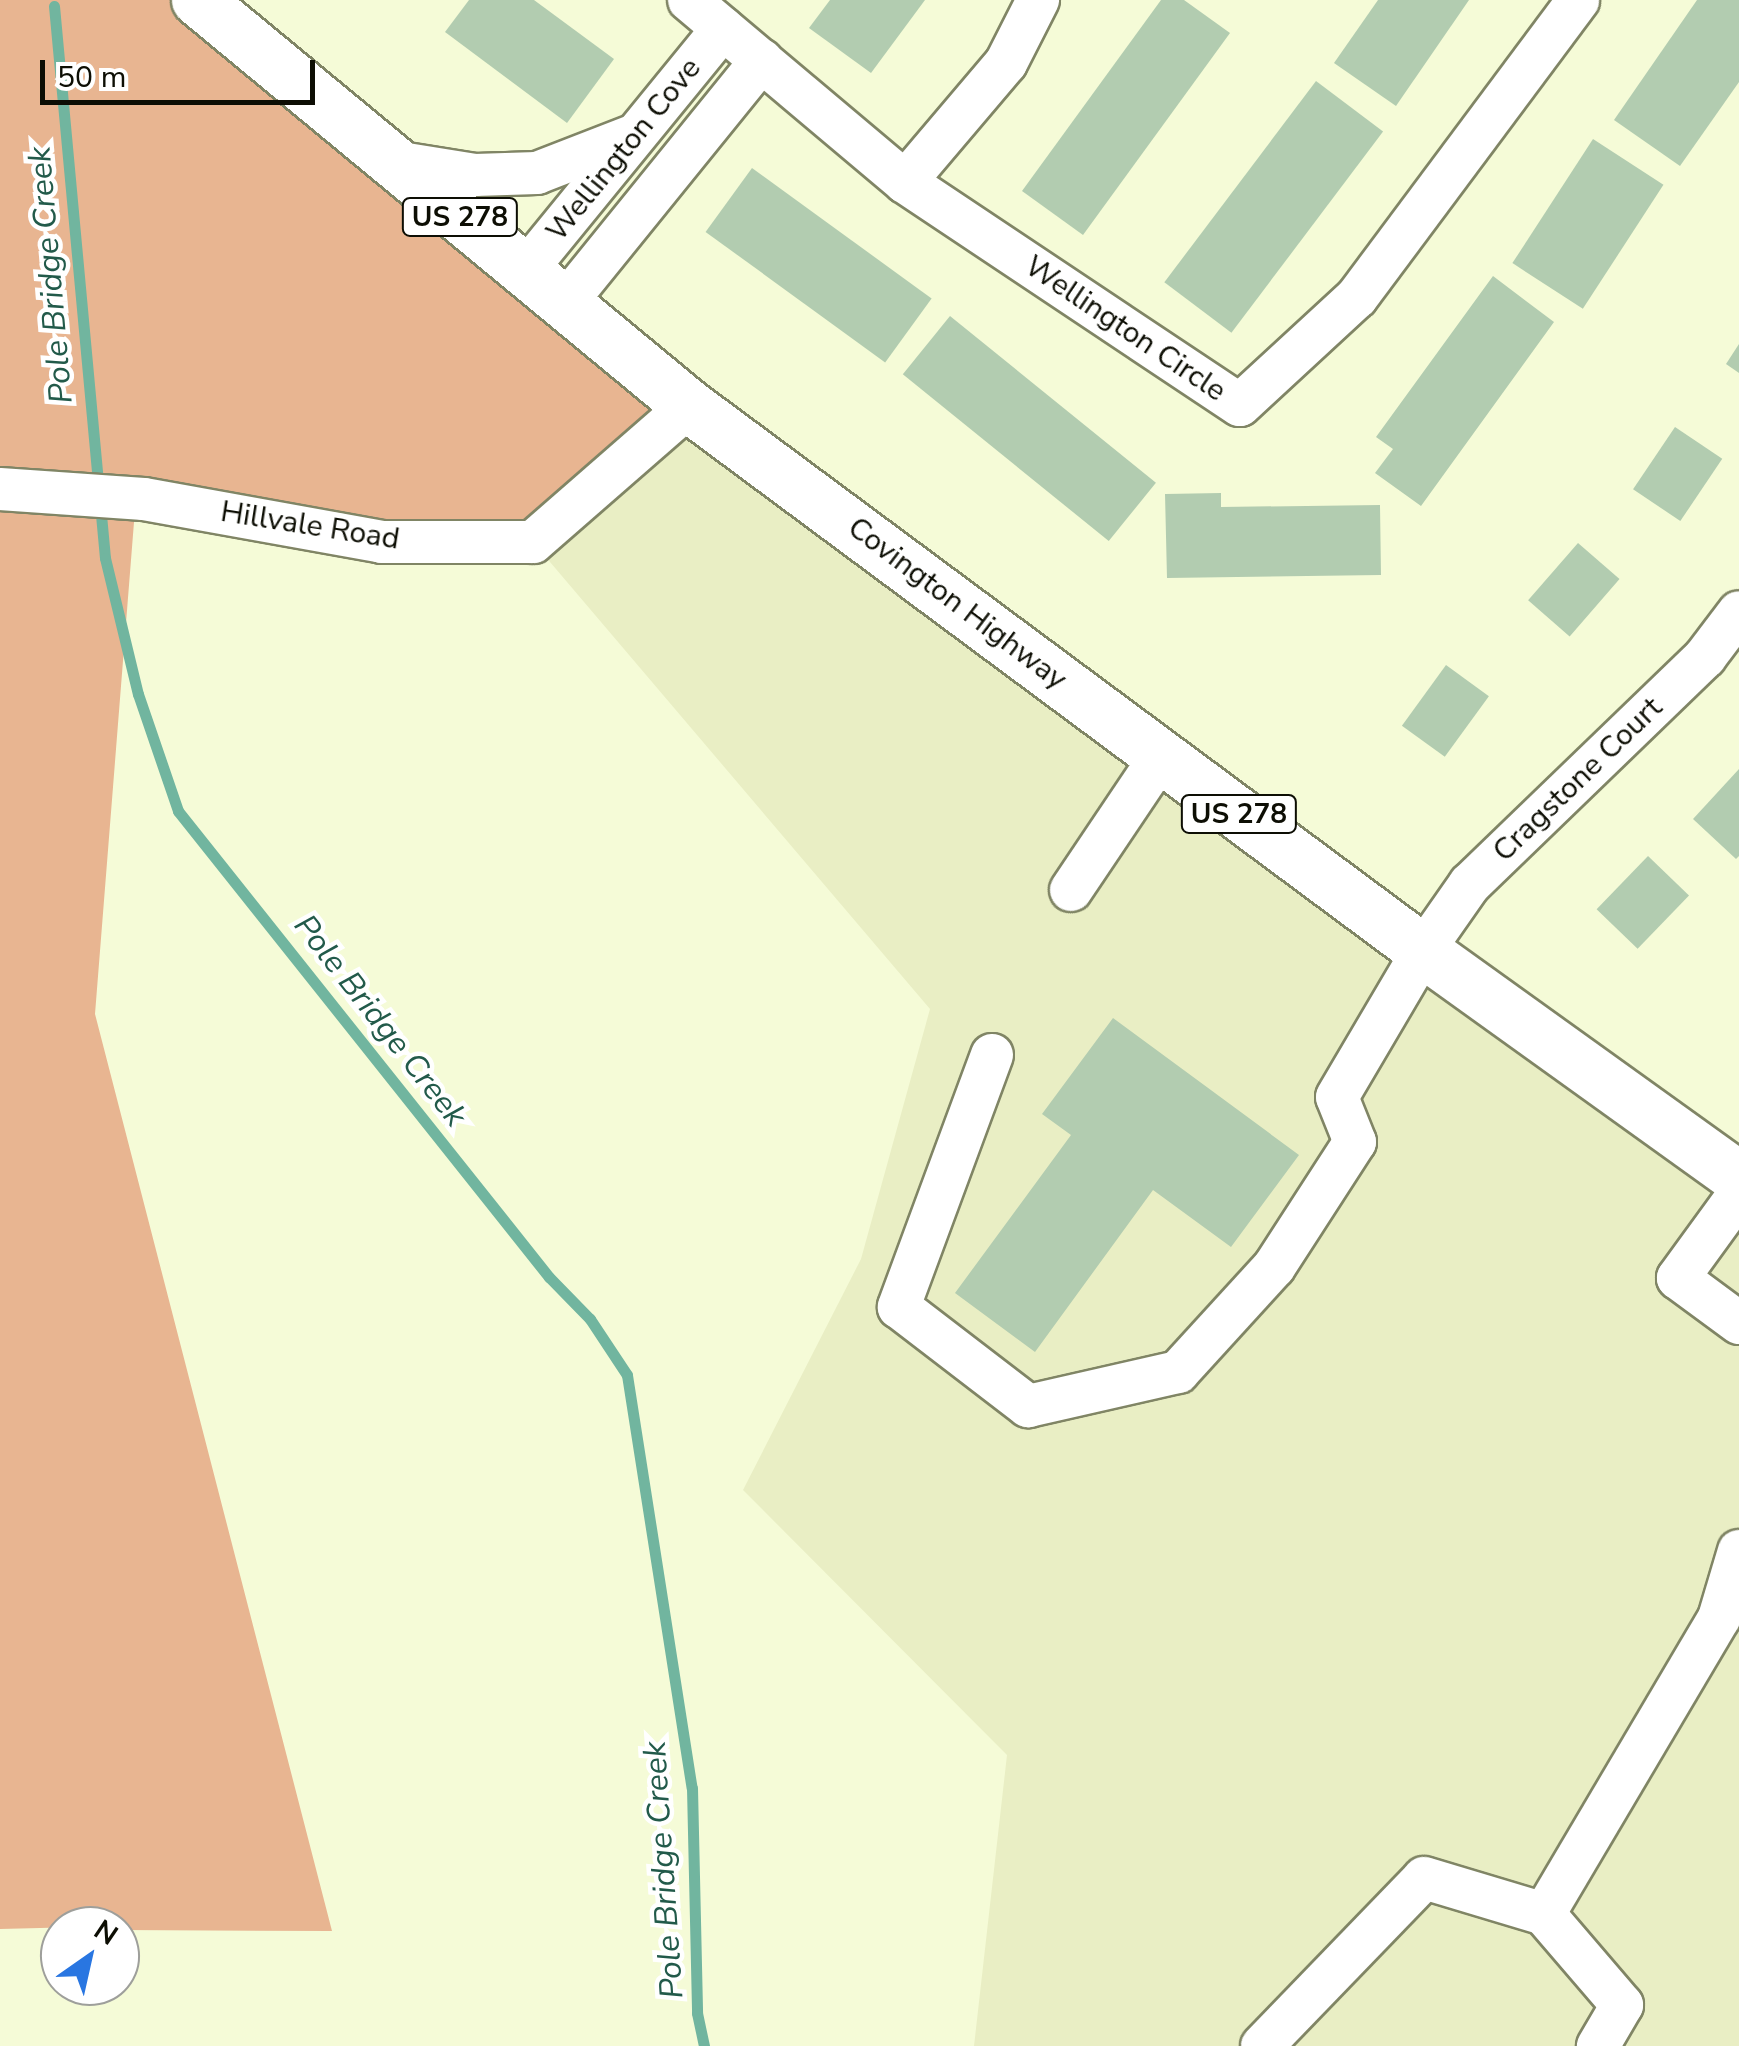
<!DOCTYPE html>
<style>
body{margin:0}
#map{position:relative;width:1739px;height:2046px;overflow:hidden;background:#f5fbd7;font-family:"Nunito Sans",sans-serif}
div>[style]{position:absolute}
.built>*{inset:0;background:#e9eec4}
.forest>*{inset:0;background:#e8b591}
.stream>*{height:11px;margin:-5.5px;padding:0 5.5px;transform-origin:5.5px;border-radius:5.5px;background:#71b59f}
.building>*{inset:0;background:#b2ccb0;transform-origin:0 0}
.roads{filter:drop-shadow(2px 0 #808565) drop-shadow(-2px 0 #808565) drop-shadow(0 2px #808565) drop-shadow(0 -2px #808565)}
.minor>*{height:42px;margin:-21px;padding:0 21px;transform-origin:21px;border-radius:21px;background:#fff}
.major>*{height:52px;margin:-26px;padding:0 26px;transform-origin:26px;border-radius:26px;background:#fff}
span{translate:-50% -50%;white-space:nowrap;text-align:center;line-height:1.15;-webkit-text-stroke:9px #fff;paint-order:stroke}
.shield-label span{padding:2px 8px;background:#fff;border:2px solid;border-radius:8px;-webkit-text-stroke-width:0}
.shield-label{font-size:28px;color:#0d0e04;font-weight:700}
.street-label{font-size:30px;color:#0d0e04}
.water-label{font-size:32px;color:#225a4a;font-style:italic}
.north{position:absolute;left:40px;top:1906px;width:100px;height:100px;box-sizing:border-box;background:#fff;border:2px solid #9e9f9b;border-radius:50%;rotate:34deg;font-size:28px;font-weight:700;line-height:40px;text-align:center;color:#0d0e04}
.north::after{content:'';display:block;margin:auto;width:35px;height:45px;background:#2976e1;clip-path:polygon(50% 0,100% 100%,50% 72%,0 100%)}
.scale{position:absolute;left:40px;top:60px;width:275px;height:45px;box-sizing:border-box;border:5px solid #0d0e04;border-top:0;padding-left:12px;font-size:30px;line-height:35px;white-space:nowrap;color:#0d0e04;-webkit-text-stroke:8px #fff;paint-order:stroke}
</style>
<div id="map">
<div class="built">
<i style="clip-path:polygon(669px 420px,1739px 1178px,1739px 2046px,974px 2046px,1007px 1755px,743px 1490px,861px 1259px,930px 1009px,533px 542px)"></i>
</div>
<div class="forest">
<i style="clip-path:polygon(0 0,202px 0,669px 420px,533px 542px,136px 497px,95px 1014px,332px 1931px,120px 1930px,120px 1926px,0 1929px)"></i>
</div>
<div class="stream">
<i style="left:54px;top:6px;width:554px;rotate:84.72deg"></i>
<i style="left:105px;top:558px;width:140px;rotate:76.4deg"></i>
<i style="left:138px;top:694px;width:124px;rotate:71.1deg"></i>
<i style="left:178px;top:811px;width:596px;rotate:51.48deg"></i>
<i style="left:549px;top:1277px;width:59px;rotate:45.7deg"></i>
<i style="left:590px;top:1319px;width:67px;rotate:56.5deg"></i>
<i style="left:627px;top:1375px;width:418px;rotate:81.1deg"></i>
<i style="left:692px;top:1788px;width:225px;rotate:88.7deg"></i>
<i style="left:697px;top:2013px;width:34px;rotate:78deg"></i>
</div>
<div class="building">
<i style="clip-path:polygon(469px 0,534px 0,614px 59px,567px 123px,445px 32px)"></i>
<i style="clip-path:polygon(830px 0,925px 0,871px 73px,809px 28px)"></i>
<i style="clip-path:polygon(1161px 0,1184px 0,1230px 33px,1083px 235px,1022px 191px)"></i>
<i style="clip-path:polygon(1378px 0,1469px 0,1396px 106px,1334px 63px)"></i>
<i style="clip-path:polygon(1697px 0,1739px 0,1739px 82px,1680px 166px,1614px 120px)"></i>
<i style="left:1316px;top:81px;width:84px;height:252px;rotate:37deg"></i>
<i style="left:1593px;top:139px;width:84px;height:148px;rotate:33deg"></i>
<i style="left:752px;top:168px;width:222px;height:79px;rotate:36deg"></i>
<i style="clip-path:polygon(1493px 276px,1554px 322px,1421px 506px,1375px 473px,1393px 449px,1376px 437px)"></i>
<i style="left:950px;top:316px;width:265px;height:75px;rotate:39deg"></i>
<i style="clip-path:polygon(1739px 344px,1739px 373px,1726px 364px)"></i>
<i style="left:1675px;top:427px;width:57px;height:75px;rotate:34deg"></i>
<i style="clip-path:polygon(1221px 493px,1221px 507px,1380px 505px,1381px 575px,1167px 578px,1165px 494px)"></i>
<i style="left:1578px;top:543px;width:55px;height:76px;rotate:41deg"></i>
<i style="left:1446px;top:665px;width:53px;height:75px;rotate:36deg"></i>
<i style="clip-path:polygon(1739px 769px,1739px 856px,1736px 859px,1693px 819px)"></i>
<i style="left:1648px;top:856px;width:57px;height:74px;rotate:44deg"></i>
<i style="clip-path:polygon(1113px 1018px,1299px 1155px,1231px 1247px,1153px 1190px,1035px 1352px,955px 1293px,1071px 1135px,1042px 1114px)"></i>
</div>
<div class="roads">
<div class="minor">
<i style="left:689px;top:0;width:282px;rotate:40.1deg"></i>
<i style="left:905px;top:182px;width:402px;rotate:33.7deg"></i>
<i style="left:1240px;top:405px;width:159px;rotate:-42.7deg"></i>
<i style="left:1357px;top:297px;width:370px;rotate:-53.3deg"></i>
<i style="left:394px;top:162px;width:82px;rotate:9.1deg"></i>
<i style="left:475px;top:175px;width:62px;rotate:-1.8deg"></i>
<i style="left:537px;top:173px;width:105px;rotate:-21.2deg"></i>
<i style="left:905px;top:182px;width:156px;rotate:-49.7deg"></i>
<i style="left:1006px;top:63px;width:71px;rotate:-63.1deg"></i>
<i style="left:525px;top:271px;width:313px;rotate:-50.8deg"></i>
<i style="left:566px;top:302px;width:311px;rotate:-51deg"></i>
<i style="left:0;top:489px;width:144px;rotate:4deg"></i>
<i style="left:144px;top:499px;width:242px;rotate:10.2deg"></i>
<i style="left:382px;top:542px;width:151px"></i>
<i style="left:533px;top:542px;width:207px;rotate:-41.1deg"></i>
<i style="left:1071px;top:890px;width:161px;rotate:-56.1deg"></i>
<i style="left:992px;top:1055px;width:269px;rotate:110.3deg"></i>
<i style="left:899px;top:1307px;width:163px;rotate:37.5deg"></i>
<i style="left:1028px;top:1406px;width:154px;rotate:-12.8deg"></i>
<i style="left:1178px;top:1372px;width:142px;rotate:-47.6deg"></i>
<i style="left:1274px;top:1267px;width:149px;rotate:-57.1deg"></i>
<i style="left:1355px;top:1142px;width:48px;rotate:-111.8deg"></i>
<i style="left:1337px;top:1097px;width:169px;rotate:-59.5deg"></i>
<i style="left:1423px;top:951px;width:82px;rotate:-55deg"></i>
<i style="left:1470px;top:884px;width:327px;rotate:-44deg"></i>
<i style="left:1705px;top:657px;width:56px;rotate:-52.9deg"></i>
<i style="left:1739px;top:1194px;width:104px;rotate:126deg"></i>
<i style="left:1678px;top:1278px;width:76px;rotate:36.4deg"></i>
<i style="left:1544px;top:1914px;width:120px;rotate:49.4deg"></i>
<i style="left:1622px;top:2005px;width:48px;rotate:120.3deg"></i>
<i style="left:1262px;top:2046px;width:233px;rotate:-46deg"></i>
<i style="left:1424px;top:1878px;width:125px;rotate:16.7deg"></i>
<i style="left:1544px;top:1914px;width:344px;rotate:-59.4deg"></i>
<i style="left:1719px;top:1618px;width:70px;rotate:-73.4deg"></i>
</div>
<div class="major">
<i style="left:198px;top:0;width:637px;rotate:39.59deg"></i>
<i style="left:689px;top:406px;width:914px;rotate:36.59deg"></i>
<i style="left:1423px;top:951px;width:389px;rotate:35.7deg"></i>
</div>
</div>
<div class="shield-label">
<span style="left:460px;top:217px">US 278</span>
<span style="left:1239px;top:814px">US 278</span>
</div>
<div class="street-label">
<span style="left:624px;top:150px;rotate:-51deg">Wellington Cove</span>
<span style="left:1125px;top:329px;rotate:34deg">Wellington Circle</span>
<span style="left:310px;top:526px;rotate:9deg">Hillvale Road</span>
<span style="left:957px;top:604px;rotate:37deg">Covington Highway</span>
<span style="left:1578px;top:780px;rotate:-44deg">Cragstone Court</span>
</div>
<div class="water-label">
<span style="left:51px;top:275px;rotate:-95deg">Pole Bridge Creek</span>
<span style="left:380px;top:1021px;rotate:52deg">Pole Bridge Creek</span>
<span style="left:664px;top:1870px;rotate:-94deg">Pole Bridge Creek</span>
</div>
<div class="north">N</div>
<div class="scale">50 m</div>
</div>
